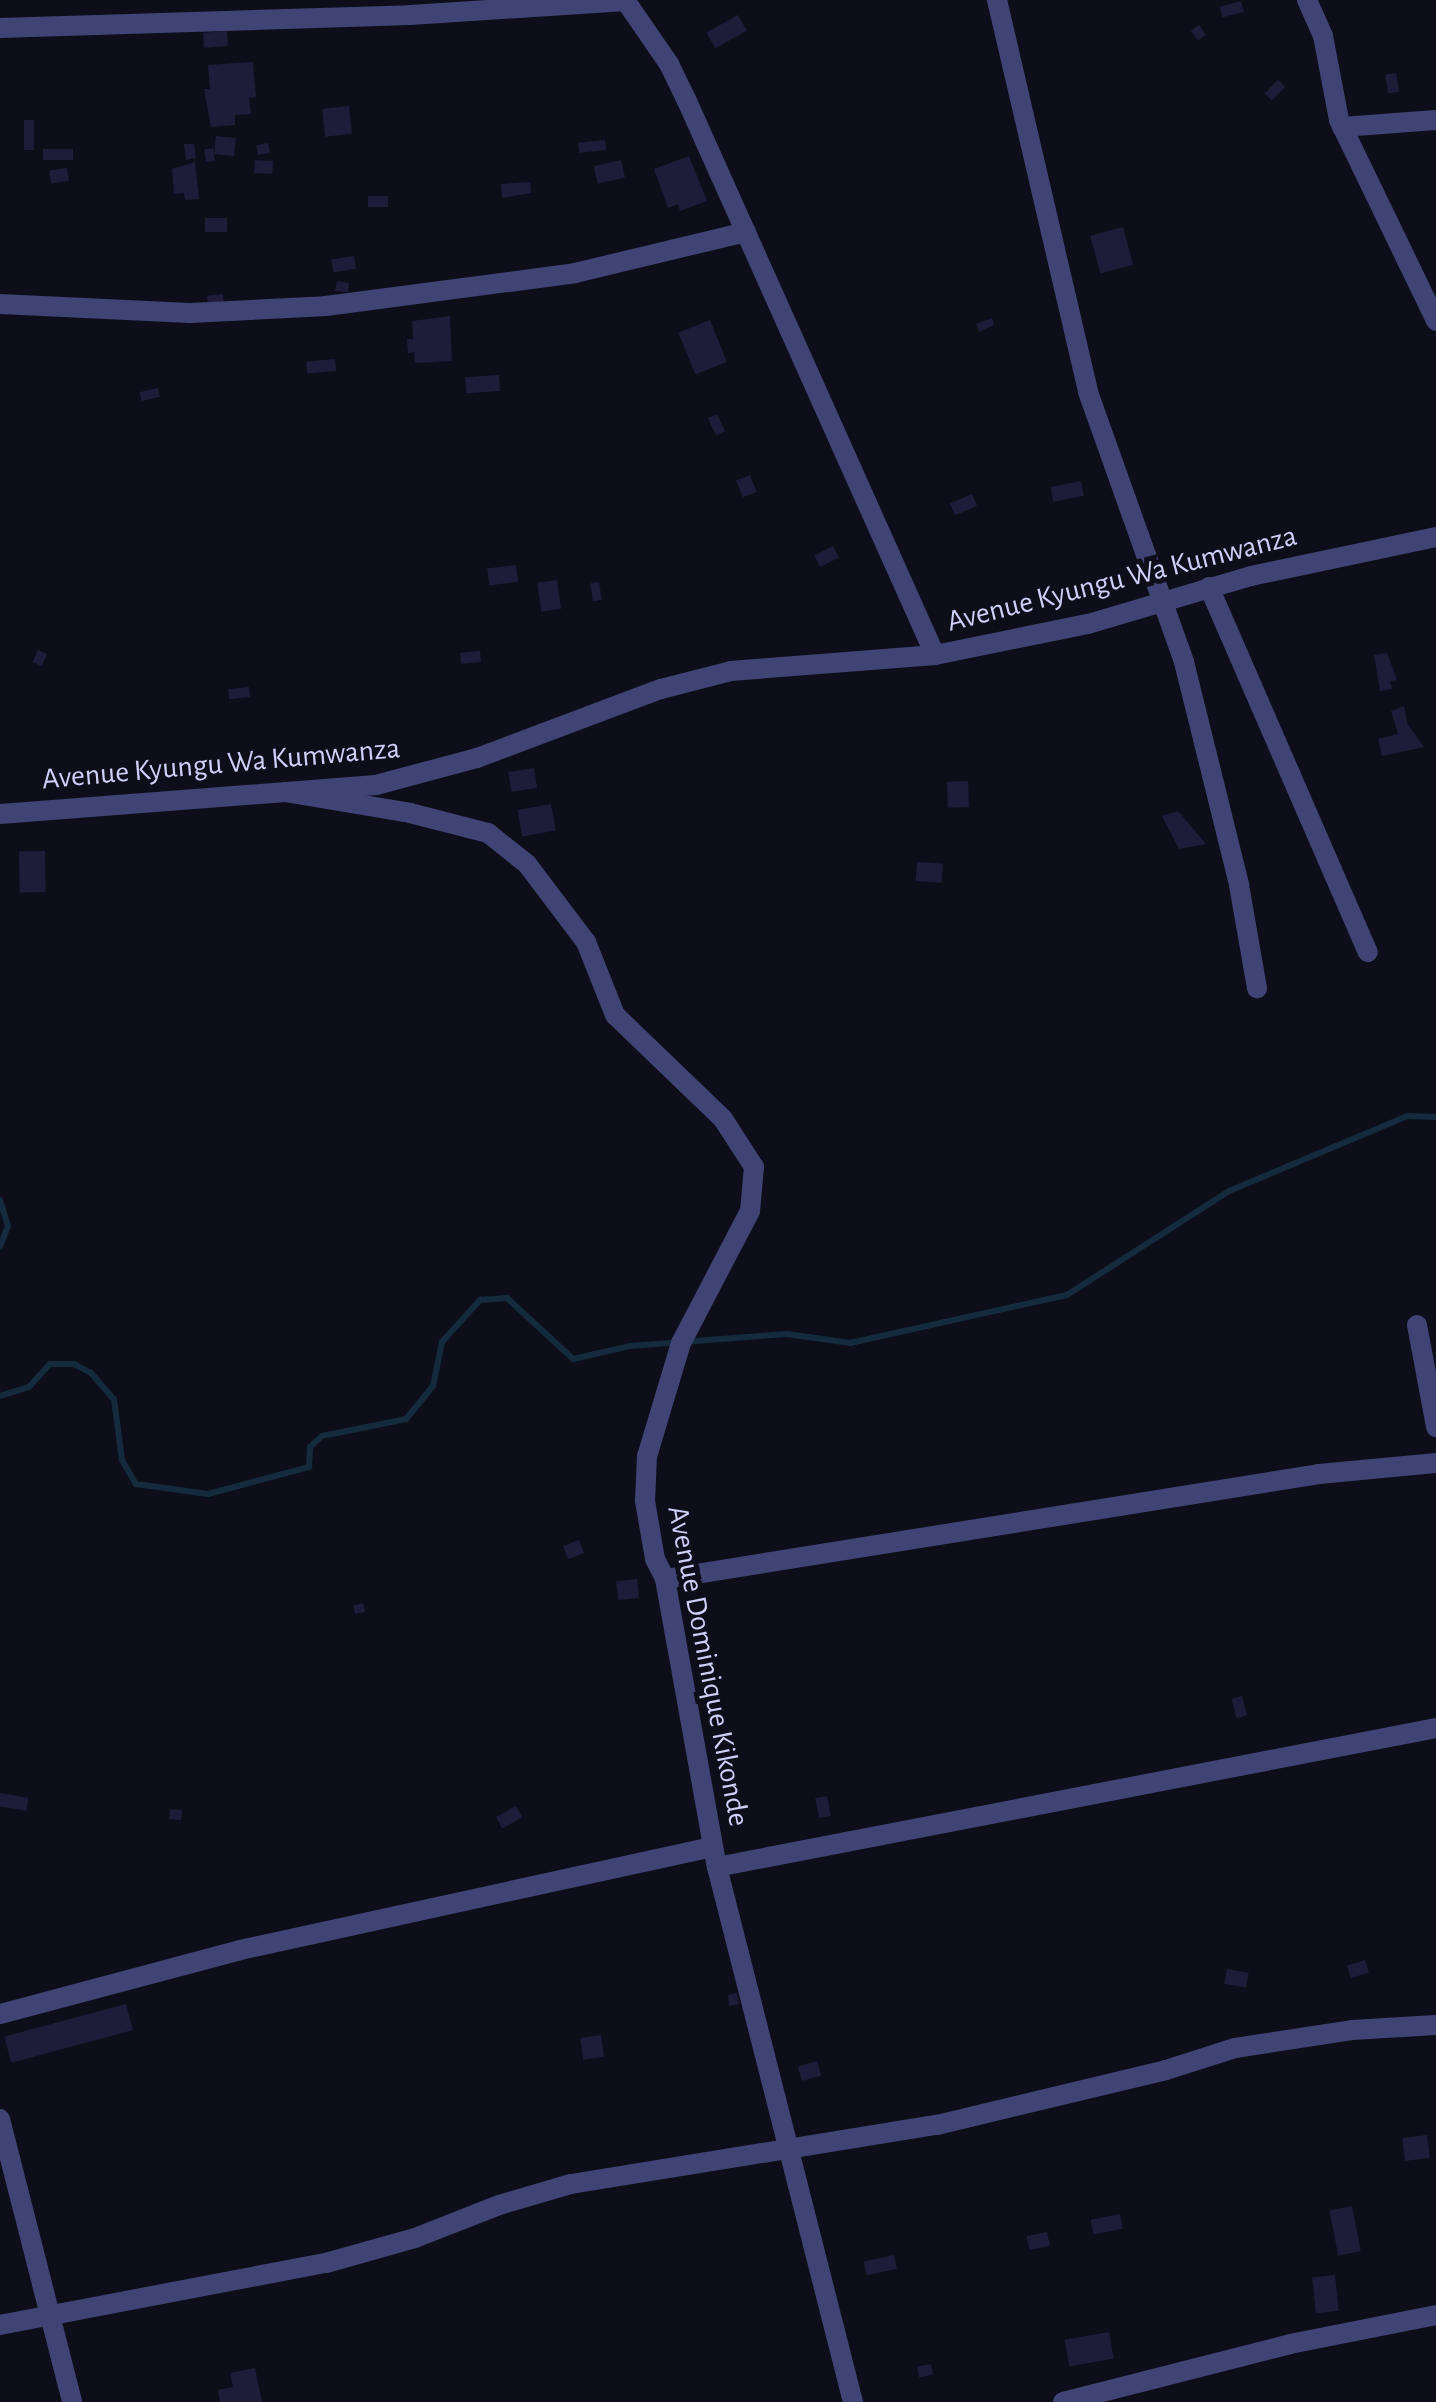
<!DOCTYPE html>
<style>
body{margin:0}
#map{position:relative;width:1436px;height:2402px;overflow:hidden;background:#0e0e1b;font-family:"Alegreya Sans",sans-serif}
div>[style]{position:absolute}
.stream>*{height:6px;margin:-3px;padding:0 3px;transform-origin:3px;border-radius:3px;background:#142b3e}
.building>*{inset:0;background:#1e1c39;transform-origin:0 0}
.minor>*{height:20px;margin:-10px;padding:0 10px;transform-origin:10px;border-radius:10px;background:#3f4474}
span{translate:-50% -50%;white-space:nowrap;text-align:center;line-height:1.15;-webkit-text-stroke:10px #0e0e1b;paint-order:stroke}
.street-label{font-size:30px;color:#ced0f8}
</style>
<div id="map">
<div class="stream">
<i style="left:0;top:1200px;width:27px;rotate:73deg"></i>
<i style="left:8px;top:1226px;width:22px;rotate:111deg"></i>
<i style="left:0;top:1396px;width:30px;rotate:-17deg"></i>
<i style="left:29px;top:1387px;width:31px;rotate:-48deg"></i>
<i style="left:50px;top:1364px;width:24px"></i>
<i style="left:74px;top:1364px;width:19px;rotate:28deg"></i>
<i style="left:91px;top:1373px;width:35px;rotate:49deg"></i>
<i style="left:114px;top:1399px;width:62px;rotate:82.5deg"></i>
<i style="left:122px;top:1460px;width:28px;rotate:60deg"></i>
<i style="left:136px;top:1484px;width:73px;rotate:7.9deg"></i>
<i style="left:208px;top:1494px;width:105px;rotate:-15deg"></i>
<i style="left:309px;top:1467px;width:20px;rotate:-87deg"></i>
<i style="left:310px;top:1447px;width:16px;rotate:-43deg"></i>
<i style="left:322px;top:1436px;width:86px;rotate:-11.4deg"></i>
<i style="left:406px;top:1419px;width:43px;rotate:-50.7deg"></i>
<i style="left:433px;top:1386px;width:45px;rotate:-78.4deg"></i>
<i style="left:442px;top:1342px;width:57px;rotate:-47.9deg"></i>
<i style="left:480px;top:1300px;width:27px;rotate:-4deg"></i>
<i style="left:507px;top:1298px;width:90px;rotate:42.7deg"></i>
<i style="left:573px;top:1359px;width:58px;rotate:-12.8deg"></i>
<i style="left:630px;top:1346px;width:157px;rotate:-4.4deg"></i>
<i style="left:787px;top:1334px;width:64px;rotate:8.1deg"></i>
<i style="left:850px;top:1343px;width:222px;rotate:-12.5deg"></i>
<i style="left:1067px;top:1295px;width:193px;rotate:-32.7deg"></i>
<i style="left:1229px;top:1191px;width:193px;rotate:-22.8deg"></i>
<i style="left:1407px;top:1116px;width:29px;rotate:2deg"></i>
</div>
<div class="building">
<i style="left:1241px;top:1px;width:11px;height:22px;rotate:75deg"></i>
<i style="left:738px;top:15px;width:18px;height:36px;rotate:61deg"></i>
<i style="left:1199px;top:25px;width:12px;height:10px;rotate:55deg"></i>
<i style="left:227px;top:31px;width:15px;height:24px;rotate:86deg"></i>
<i style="clip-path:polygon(253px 62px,256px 97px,249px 98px,251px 114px,235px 115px,235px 125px,211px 127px,204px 89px,210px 89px,208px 65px)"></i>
<i style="left:1396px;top:73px;width:19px;height:11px;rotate:81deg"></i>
<i style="left:1278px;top:80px;width:10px;height:19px;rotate:45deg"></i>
<i style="left:349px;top:106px;width:28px;height:27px;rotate:84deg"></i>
<i style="left:24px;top:120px;width:10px;height:30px"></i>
<i style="left:216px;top:136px;width:20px;height:18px;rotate:6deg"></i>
<i style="left:605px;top:140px;width:10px;height:27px;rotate:84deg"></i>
<i style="left:268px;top:143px;width:10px;height:12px;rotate:79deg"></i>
<i style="clip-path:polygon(184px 144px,194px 144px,196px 158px,186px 160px)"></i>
<i style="left:213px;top:148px;width:13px;height:9px;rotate:81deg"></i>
<i style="left:73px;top:149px;width:11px;height:30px;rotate:90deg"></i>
<i style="clip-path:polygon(689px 156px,707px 201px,680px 211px,678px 204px,668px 208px,654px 169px)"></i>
<i style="left:255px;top:160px;width:18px;height:13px;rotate:3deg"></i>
<i style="left:621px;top:160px;width:18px;height:28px;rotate:77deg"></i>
<i style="clip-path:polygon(195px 162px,199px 199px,185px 200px,184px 193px,174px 194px,172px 169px)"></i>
<i style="left:67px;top:168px;width:13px;height:18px;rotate:81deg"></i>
<i style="clip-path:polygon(530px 182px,531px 193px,502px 198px,501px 184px)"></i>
<i style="left:388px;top:196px;width:11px;height:20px;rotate:90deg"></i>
<i style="left:227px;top:218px;width:14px;height:22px;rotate:90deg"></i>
<i style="left:1123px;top:227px;width:39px;height:34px;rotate:75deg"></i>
<i style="left:354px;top:256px;width:13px;height:23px;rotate:81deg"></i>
<i style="clip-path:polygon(337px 281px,349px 283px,348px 292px,335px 291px)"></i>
<i style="left:223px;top:294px;width:10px;height:16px;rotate:84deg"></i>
<i style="clip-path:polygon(450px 316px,452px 361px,415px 363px,414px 352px,408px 353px,407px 339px,413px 339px,412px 321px)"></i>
<i style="clip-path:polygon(992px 318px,994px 325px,979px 332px,976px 324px)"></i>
<i style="left:710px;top:320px;width:45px;height:34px;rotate:68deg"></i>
<i style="left:335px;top:359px;width:12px;height:29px;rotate:85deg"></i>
<i style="left:499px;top:375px;width:16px;height:34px;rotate:86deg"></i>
<i style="left:158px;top:388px;width:9px;height:19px;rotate:77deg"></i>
<i style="left:717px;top:414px;width:19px;height:10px;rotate:65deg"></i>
<i style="left:750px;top:475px;width:18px;height:15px;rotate:68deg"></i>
<i style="left:1081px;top:481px;width:15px;height:31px;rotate:79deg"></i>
<i style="left:972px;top:494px;width:13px;height:24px;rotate:67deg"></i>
<i style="left:833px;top:546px;width:13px;height:21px;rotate:63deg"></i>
<i style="left:516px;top:565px;width:17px;height:29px;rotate:83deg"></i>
<i style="left:557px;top:580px;width:29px;height:20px;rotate:82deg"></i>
<i style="left:599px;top:582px;width:18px;height:9px;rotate:81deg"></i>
<i style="left:38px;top:650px;width:10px;height:13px;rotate:24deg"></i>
<i style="left:480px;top:651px;width:11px;height:20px;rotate:85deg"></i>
<i style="clip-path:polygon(1387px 653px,1397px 680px,1390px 681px,1392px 689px,1380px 691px,1374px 655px)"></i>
<i style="left:249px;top:687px;width:10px;height:21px;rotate:84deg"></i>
<i style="clip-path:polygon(1404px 706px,1407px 723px,1424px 747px,1382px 756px,1378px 739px,1398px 734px,1391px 711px)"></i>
<i style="left:534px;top:768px;width:20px;height:26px;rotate:81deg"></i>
<i style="left:968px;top:781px;width:26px;height:21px;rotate:88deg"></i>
<i style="left:551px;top:804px;width:27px;height:34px;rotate:80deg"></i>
<i style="clip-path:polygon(1178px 811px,1206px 844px,1179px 849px,1162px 816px)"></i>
<i style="left:45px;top:851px;width:41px;height:26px;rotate:89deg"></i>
<i style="left:917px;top:862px;width:26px;height:19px;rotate:4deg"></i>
<i style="left:579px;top:1540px;width:14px;height:17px;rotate:69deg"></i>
<i style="left:637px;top:1579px;width:19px;height:21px;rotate:84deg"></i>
<i style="left:363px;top:1603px;width:9px;height:10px;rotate:77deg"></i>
<i style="left:1242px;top:1696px;width:20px;height:11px;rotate:75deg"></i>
<i style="left:0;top:1793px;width:29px;height:13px;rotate:10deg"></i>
<i style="left:827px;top:1796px;width:20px;height:12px;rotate:79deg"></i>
<i style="left:516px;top:1806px;width:13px;height:23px;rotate:61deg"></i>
<i style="left:170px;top:1809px;width:12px;height:10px;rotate:5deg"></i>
<i style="left:1365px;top:1960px;width:13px;height:19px;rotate:72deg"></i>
<i style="left:1227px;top:1969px;width:22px;height:15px;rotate:10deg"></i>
<i style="clip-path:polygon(737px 1993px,739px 2004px,729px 2006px,728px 1995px)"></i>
<i style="left:126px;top:2004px;width:27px;height:126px;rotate:75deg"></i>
<i style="left:601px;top:2035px;width:22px;height:21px;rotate:82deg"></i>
<i style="left:817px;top:2061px;width:15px;height:20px;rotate:74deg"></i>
<i style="left:1427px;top:2135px;width:23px;height:25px;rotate:83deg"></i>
<i style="left:1352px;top:2206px;width:46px;height:23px;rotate:79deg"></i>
<i style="left:1120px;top:2214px;width:15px;height:30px;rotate:79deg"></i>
<i style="left:1047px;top:2232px;width:14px;height:21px;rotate:78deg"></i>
<i style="left:894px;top:2255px;width:14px;height:31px;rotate:78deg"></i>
<i style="left:1335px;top:2275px;width:36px;height:23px;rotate:84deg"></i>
<i style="left:1109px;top:2332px;width:27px;height:45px;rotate:80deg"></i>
<i style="left:931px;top:2364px;width:11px;height:14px;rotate:80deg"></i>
<i style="clip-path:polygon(255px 2368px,262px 2402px,220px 2402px,218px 2390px,233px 2387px,230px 2373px)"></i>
</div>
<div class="minor">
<i style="left:625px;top:0;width:78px;rotate:55.5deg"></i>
<i style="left:669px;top:64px;width:41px;rotate:64.1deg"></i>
<i style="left:687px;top:101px;width:607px;rotate:65.88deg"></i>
<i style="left:997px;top:0;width:402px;rotate:76.9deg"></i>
<i style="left:1088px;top:392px;width:287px;rotate:70.4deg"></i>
<i style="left:1184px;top:662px;width:230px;rotate:76.1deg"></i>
<i style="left:1239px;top:885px;width:105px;rotate:80.1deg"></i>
<i style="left:1307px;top:0;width:39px;rotate:66deg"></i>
<i style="left:1323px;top:36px;width:86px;rotate:79.2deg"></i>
<i style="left:1339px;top:120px;width:223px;rotate:64.2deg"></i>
<i style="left:0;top:28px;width:410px;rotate:-1.8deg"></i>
<i style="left:410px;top:15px;width:216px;rotate:-3.7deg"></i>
<i style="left:1342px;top:127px;width:94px;rotate:-4.3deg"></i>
<i style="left:0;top:304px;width:190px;rotate:2.7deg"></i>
<i style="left:190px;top:313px;width:136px;rotate:-2.9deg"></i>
<i style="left:326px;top:306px;width:251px;rotate:-7.5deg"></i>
<i style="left:575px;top:273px;width:176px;rotate:-13.5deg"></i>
<i style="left:1209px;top:587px;width:398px;rotate:66.5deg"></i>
<i style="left:285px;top:792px;width:127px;rotate:9.5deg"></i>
<i style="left:410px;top:813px;width:81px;rotate:14.4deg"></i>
<i style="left:488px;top:833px;width:50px;rotate:38.5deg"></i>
<i style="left:527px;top:864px;width:98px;rotate:52.9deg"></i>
<i style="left:586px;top:942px;width:79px;rotate:68.3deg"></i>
<i style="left:615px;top:1015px;width:150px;rotate:43.9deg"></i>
<i style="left:723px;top:1119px;width:57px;rotate:57.1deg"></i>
<i style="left:754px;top:1167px;width:44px;rotate:95.2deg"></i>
<i style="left:750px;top:1211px;width:149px;rotate:117.6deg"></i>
<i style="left:681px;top:1343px;width:118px;rotate:106.7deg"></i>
<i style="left:647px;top:1456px;width:45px;rotate:92.5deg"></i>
<i style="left:645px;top:1501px;width:59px;rotate:80.2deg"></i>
<i style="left:655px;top:1559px;width:22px;rotate:63deg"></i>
<i style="left:665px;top:1579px;width:293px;rotate:79.8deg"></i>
<i style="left:717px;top:1867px;width:552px;rotate:75.74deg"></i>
<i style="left:0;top:814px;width:377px;rotate:-4.4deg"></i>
<i style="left:376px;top:785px;width:105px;rotate:-15deg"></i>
<i style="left:477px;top:758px;width:197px;rotate:-20.6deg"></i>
<i style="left:661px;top:689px;width:72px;rotate:-14.4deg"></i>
<i style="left:731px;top:671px;width:205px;rotate:-4.5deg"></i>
<i style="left:935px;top:655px;width:156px;rotate:-11.5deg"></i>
<i style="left:1088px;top:624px;width:170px;rotate:-16.4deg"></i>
<i style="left:1251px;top:576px;width:189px;rotate:-11.9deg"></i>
<i style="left:1417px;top:1325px;width:104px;rotate:79.4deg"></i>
<i style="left:665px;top:1579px;width:662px;rotate:-9.12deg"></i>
<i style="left:1319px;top:1474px;width:118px;rotate:-5.4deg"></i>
<i style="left:717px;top:1867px;width:732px;rotate:-10.94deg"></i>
<i style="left:0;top:2014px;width:248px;rotate:-14.9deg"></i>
<i style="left:240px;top:1950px;width:484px;rotate:-12.3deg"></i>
<i style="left:0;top:2119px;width:292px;rotate:75.7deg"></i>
<i style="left:0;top:2325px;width:332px;rotate:-10.8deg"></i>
<i style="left:326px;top:2263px;width:92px;rotate:-15.7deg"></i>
<i style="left:415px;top:2238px;width:90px;rotate:-21.4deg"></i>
<i style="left:499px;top:2205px;width:75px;rotate:-16.3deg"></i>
<i style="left:571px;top:2184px;width:371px;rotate:-9.2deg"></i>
<i style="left:937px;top:2125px;width:236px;rotate:-13.5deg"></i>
<i style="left:1166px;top:2070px;width:72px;rotate:-17.7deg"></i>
<i style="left:1235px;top:2048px;width:118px;rotate:-8.7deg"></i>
<i style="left:1352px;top:2030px;width:84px;rotate:-3.4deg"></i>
<i style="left:1063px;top:2402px;width:234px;rotate:-14.3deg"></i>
<i style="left:1290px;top:2344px;width:149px;rotate:-11.2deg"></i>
</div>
<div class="street-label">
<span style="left:1122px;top:579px;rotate:-14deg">Avenue Kyungu Wa Kumwanza</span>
<span style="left:221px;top:764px;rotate:-5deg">Avenue Kyungu Wa Kumwanza</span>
<span style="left:708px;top:1666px;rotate:79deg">Avenue Dominique Kikonde</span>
</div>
</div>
